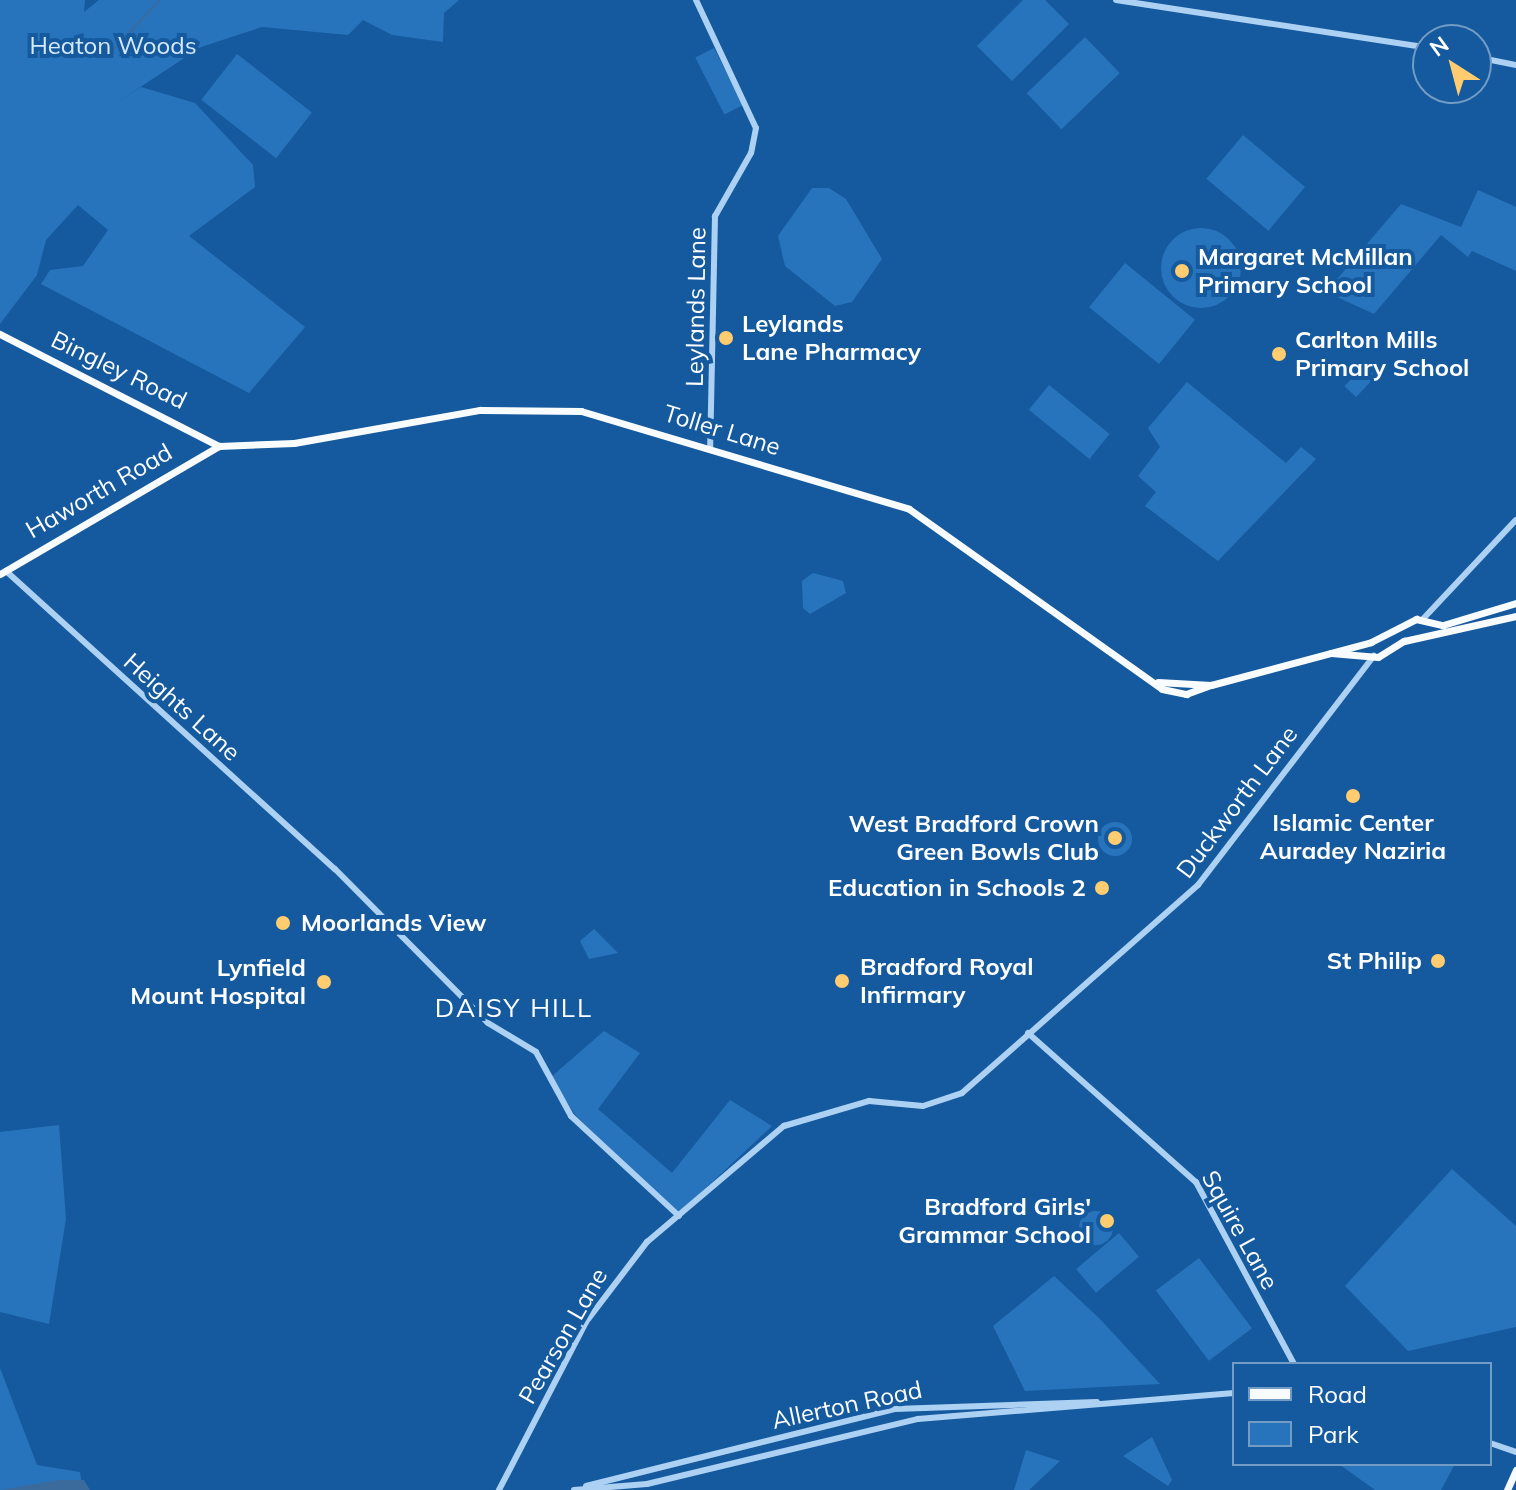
<!DOCTYPE html>
<style>
body{margin:0}
#map{position:relative;width:1516px;height:1490px;overflow:hidden;background:#155a9e;font-family:Mulish,sans-serif}
div>[style]{position:absolute}
.green>*{inset:0;background:#2874bc;transform-origin:0 0}
.round{border-radius:50%}
.water>*{inset:0;background:#3a6b9c}
.stream>*{height:2px;margin:-1px;padding:0 1px;transform-origin:1px;border-radius:1px;background:#3a6b9c}
.minor>*{height:6px;margin:-3px;padding:0 3px;transform-origin:3px;border-radius:3px;background:#add1f3}
.major>*{height:7px;margin:-3.5px;padding:0 3.5px;transform-origin:3.5px;border-radius:3.5px;background:#f9fcff}
.dots>*{width:22px;height:22px;translate:-50% -50%;box-sizing:border-box;border:4px solid #155a9e;border-radius:50%}
span{translate:-50% -50%;white-space:nowrap;text-align:center;line-height:1.15;-webkit-text-stroke:8px #155a9e;paint-order:stroke}
.park-label{font-size:24px;color:#d5eafd}
.poi-label{font-size:24px;color:#fff;font-weight:700}
.left{translate:0 -50%;text-align:left}
.right{translate:-100% -50%;text-align:right}
.street-label{font-size:24px;color:#fff}
.neighbourhood-label{font-size:26px;color:#fff;letter-spacing:2px}
.legend{position:absolute;left:1232px;top:1362px;width:260px;height:104px;box-sizing:border-box;background:#155a9e;border:2px solid #739cc5;margin:0;padding:10px 14px;list-style:none;font-size:24px;color:#fff}
.legend li{display:flex;align-items:center;gap:16px;height:40px}
.legend b{width:40px;border:2px solid #739cc5}
.north{position:absolute;left:1412px;top:24px;width:80px;height:80px;box-sizing:border-box;background:#155a9e;border:2px solid #739cc5;border-radius:50%;rotate:324deg;font-size:22px;font-weight:700;line-height:32px;text-align:center;color:#fff}
.north::after{content:'';display:block;margin:auto;width:28px;height:36px;background:#ffcc6f;clip-path:polygon(50% 0,100% 100%,50% 72%,0 100%)}
</style>
<div id="map">
<div class="green">
<i style="clip-path:polygon(0 0,85px 0,84px 12px,99px 0,459px 0,444px 13px,443px 42px,392px 35px,363px 20px,348px 35px,262px 27px,201px 47px,116px 103px,141px 87px,195px 103px,253px 165px,255px 187px,189px 236px,305px 327px,249px 393px,41px 284px,50px 270px,83px 266px,108px 230px,78px 205px,46px 240px,37px 275px,0 324px)"></i>
<i style="clip-path:polygon(1023px 0,1045px 0,1069px 24px,1012px 81px,977px 46px)"></i>
<i style="left:1085px;top:37px;width:50px;height:81px;rotate:46deg"></i>
<i style="left:714px;top:48px;width:64px;height:21px;rotate:63deg"></i>
<i style="left:237px;top:54px;width:95px;height:58px;rotate:38deg"></i>
<i style="left:1243px;top:135px;width:81px;height:57px;rotate:40deg"></i>
<i style="clip-path:polygon(812px 188px,829px 188px,846px 199px,882px 259px,852px 302px,835px 306px,785px 266px,778px 236px)"></i>
<i style="clip-path:polygon(1478px 190px,1516px 207px,1516px 271px,1472px 251px,1468px 257px,1441px 235px,1374px 314px,1326px 292px,1401px 204px,1461px 227px)"></i>
<i class="round" style="left:1161px;top:228px;width:80px;height:80px"></i>
<i style="left:1125px;top:263px;width:90px;height:57px;rotate:39deg"></i>
<i style="left:1367px;top:362px;width:16px;height:33px;rotate:43deg"></i>
<i style="clip-path:polygon(1187px 382px,1286px 463px,1301px 447px,1316px 459px,1218px 561px,1145px 506px,1156px 492px,1138px 476px,1160px 447px,1148px 428px)"></i>
<i style="left:1049px;top:385px;width:78px;height:32px;rotate:39deg"></i>
<i style="clip-path:polygon(813px 573px,843px 581px,846px 593px,810px 614px,803px 608px,802px 581px)"></i>
<i class="round" style="left:1098px;top:822px;width:34px;height:34px"></i>
<i style="clip-path:polygon(594px 929px,618px 953px,589px 959px,580px 941px)"></i>
<i style="clip-path:polygon(604px 1031px,640px 1053px,598px 1109px,672px 1173px,730px 1100px,772px 1126px,679px 1213px,576px 1116px,551px 1077px)"></i>
<i style="clip-path:polygon(59px 1125px,66px 1219px,49px 1324px,0 1312px,0 1132px)"></i>
<i style="clip-path:polygon(1452px 1169px,1516px 1226px,1516px 1327px,1408px 1351px,1345px 1286px)"></i>
<i class="round" style="left:1079px;top:1211px;width:34px;height:34px"></i>
<i style="left:1119px;top:1233px;width:31px;height:56px;rotate:50deg"></i>
<i style="left:1199px;top:1258px;width:88px;height:54px;rotate:53deg"></i>
<i style="clip-path:polygon(1054px 1276px,1100px 1319px,1160px 1384px,1025px 1391px,993px 1326px)"></i>
<i style="clip-path:polygon(0 1368px,37px 1465px,80px 1472px,83px 1490px,0 1490px)"></i>
<i style="clip-path:polygon(1152px 1437px,1172px 1480px,1168px 1486px,1123px 1456px)"></i>
<i style="clip-path:polygon(1026px 1450px,1060px 1461px,1029px 1490px,1014px 1490px)"></i>
<i style="clip-path:polygon(1339px 1464px,1455px 1464px,1441px 1490px,1375px 1490px)"></i>
</div>
<div class="water">
<i style="clip-path:polygon(58px 1480px,84px 1480px,90px 1490px,0 1490px)"></i>
</div>
<div class="stream">
<i style="left:110px;top:53px;width:73px;rotate:-46.7deg"></i>
</div>
<div class="minor">
<i style="left:696px;top:0;width:141px;rotate:64.9deg"></i>
<i style="left:756px;top:128px;width:25px;rotate:101deg"></i>
<i style="left:751px;top:153px;width:73px;rotate:119.7deg"></i>
<i style="left:715px;top:216px;width:232px;rotate:91.2deg"></i>
<i style="left:1116px;top:0;width:316px;rotate:8.7deg"></i>
<i style="left:1476px;top:57px;width:41px;rotate:11.3deg"></i>
<i style="left:6px;top:571px;width:444px;rotate:42.2deg"></i>
<i style="left:335px;top:869px;width:217px;rotate:45.2deg"></i>
<i style="left:488px;top:1023px;width:56px;rotate:31.1deg"></i>
<i style="left:536px;top:1052px;width:73px;rotate:61.3deg"></i>
<i style="left:571px;top:1116px;width:147px;rotate:42.8deg"></i>
<i style="left:1422px;top:620px;width:137px;rotate:-46.8deg"></i>
<i style="left:1028px;top:1033px;width:225px;rotate:41.6deg"></i>
<i style="left:1196px;top:1182px;width:207px;rotate:61.7deg"></i>
<i style="left:1490px;top:1443px;width:28px;rotate:19deg"></i>
<i style="left:586px;top:1486px;width:318px;rotate:-14deg"></i>
<i style="left:895px;top:1409px;width:202px;rotate:-2deg"></i>
<i style="left:499px;top:1490px;width:189px;rotate:-62.6deg"></i>
<i style="left:586px;top:1322px;width:101px;rotate:-52.7deg"></i>
<i style="left:647px;top:1242px;width:180px;rotate:-40.3deg"></i>
<i style="left:784px;top:1126px;width:89px;rotate:-16.4deg"></i>
<i style="left:869px;top:1101px;width:54px;rotate:5.3deg"></i>
<i style="left:923px;top:1106px;width:41px;rotate:-18.4deg"></i>
<i style="left:962px;top:1093px;width:315px;rotate:-41.4deg"></i>
<i style="left:1198px;top:885px;width:289px;rotate:-52.5deg"></i>
<i style="left:574px;top:1490px;width:73px;rotate:-4.7deg"></i>
<i style="left:647px;top:1484px;width:279px;rotate:-13.5deg"></i>
<i style="left:918px;top:1419px;width:317px;rotate:-4.7deg"></i>
</div>
<div class="major">
<i style="left:0;top:334px;width:246px;rotate:27.1deg"></i>
<i style="left:0;top:574px;width:254px;rotate:-30.3deg"></i>
<i style="left:219px;top:446px;width:75px;rotate:-2.3deg"></i>
<i style="left:294px;top:443px;width:189px;rotate:-10.1deg"></i>
<i style="left:480px;top:410px;width:101px;rotate:0.6deg"></i>
<i style="left:581px;top:411px;width:342px;rotate:16.6deg"></i>
<i style="left:909px;top:509px;width:310px;rotate:35.4deg"></i>
<i style="left:1162px;top:689px;width:25px;rotate:12deg"></i>
<i style="left:1186px;top:694px;width:27px;rotate:-20deg"></i>
<i style="left:1331px;top:653px;width:47px;rotate:4.9deg"></i>
<i style="left:1378px;top:657px;width:31px;rotate:-32deg"></i>
<i style="left:1404px;top:641px;width:115px;rotate:-12.6deg"></i>
<i style="left:1158px;top:682px;width:53px;rotate:3.2deg"></i>
<i style="left:1211px;top:685px;width:166px;rotate:-15deg"></i>
<i style="left:1371px;top:642px;width:51px;rotate:-27.1deg"></i>
<i style="left:1416px;top:619px;width:28px;rotate:13deg"></i>
<i style="left:1443px;top:625px;width:76px;rotate:-16.8deg"></i>
<i style="left:1507px;top:1490px;width:22px;rotate:-66deg"></i>
</div>
<div class="dots">
<i style="left:1182px;top:271px;background:#ffcc6f"></i>
<i style="left:726px;top:338px;background:#ffcc6f"></i>
<i style="left:1279px;top:354px;background:#ffcc6f"></i>
<i style="left:1353px;top:796px;background:#ffcc6f"></i>
<i style="left:1115px;top:838px;background:#ffcc6f"></i>
<i style="left:1102px;top:888px;background:#ffcc6f"></i>
<i style="left:283px;top:923px;background:#ffcc6f"></i>
<i style="left:1438px;top:961px;background:#ffcc6f"></i>
<i style="left:842px;top:981px;background:#ffcc6f"></i>
<i style="left:324px;top:982px;background:#ffcc6f"></i>
<i style="left:1107px;top:1221px;background:#ffcc6f"></i>
</div>
<div class="park-label">
<span style="left:113px;top:46px">Heaton Woods</span>
</div>
<div class="poi-label">
<span class="left" style="left:1198px;top:271px">Margaret McMillan<br>Primary School</span>
<span class="left" style="left:742px;top:338px">Leylands<br>Lane Pharmacy</span>
<span class="left" style="left:1295px;top:354px">Carlton Mills<br>Primary School</span>
<span style="left:1353px;top:837px">Islamic Center<br>Auradey Naziria</span>
<span class="right" style="left:1099px;top:838px">West Bradford Crown<br>Green Bowls Club</span>
<span class="right" style="left:1086px;top:888px">Education in Schools 2</span>
<span class="left" style="left:301px;top:923px">Moorlands View</span>
<span class="right" style="left:1422px;top:961px">St Philip</span>
<span class="left" style="left:860px;top:981px">Bradford Royal<br>Infirmary</span>
<span class="right" style="left:306px;top:982px">Lynfield<br>Mount Hospital</span>
<span class="right" style="left:1091px;top:1221px">Bradford Girls'<br>Grammar School</span>
</div>
<div class="street-label">
<span style="left:696px;top:307px;rotate:-89deg">Leylands Lane</span>
<span style="left:119px;top:370px;rotate:26deg">Bingley Road</span>
<span style="left:722px;top:430px;rotate:17deg">Toller Lane</span>
<span style="left:99px;top:491px;rotate:-30deg">Haworth Road</span>
<span style="left:182px;top:707px;rotate:42deg">Heights Lane</span>
<span style="left:1237px;top:802px;rotate:-53deg">Duckworth Lane</span>
<span style="left:1240px;top:1230px;rotate:61deg">Squire Lane</span>
<span style="left:563px;top:1336px;rotate:-60deg">Pearson Lane</span>
<span style="left:847px;top:1405px;rotate:-12deg">Allerton Road</span>
</div>
<div class="neighbourhood-label">
<span style="left:514px;top:1008px">DAISY HILL</span>
</div>
<ul class="legend">
<li><b style="height:10px;background:#f9fcff"></b>Road</li>
<li><b style="height:22px;background:#2874bc"></b>Park</li>
</ul>
<div class="north">N</div>
</div>
